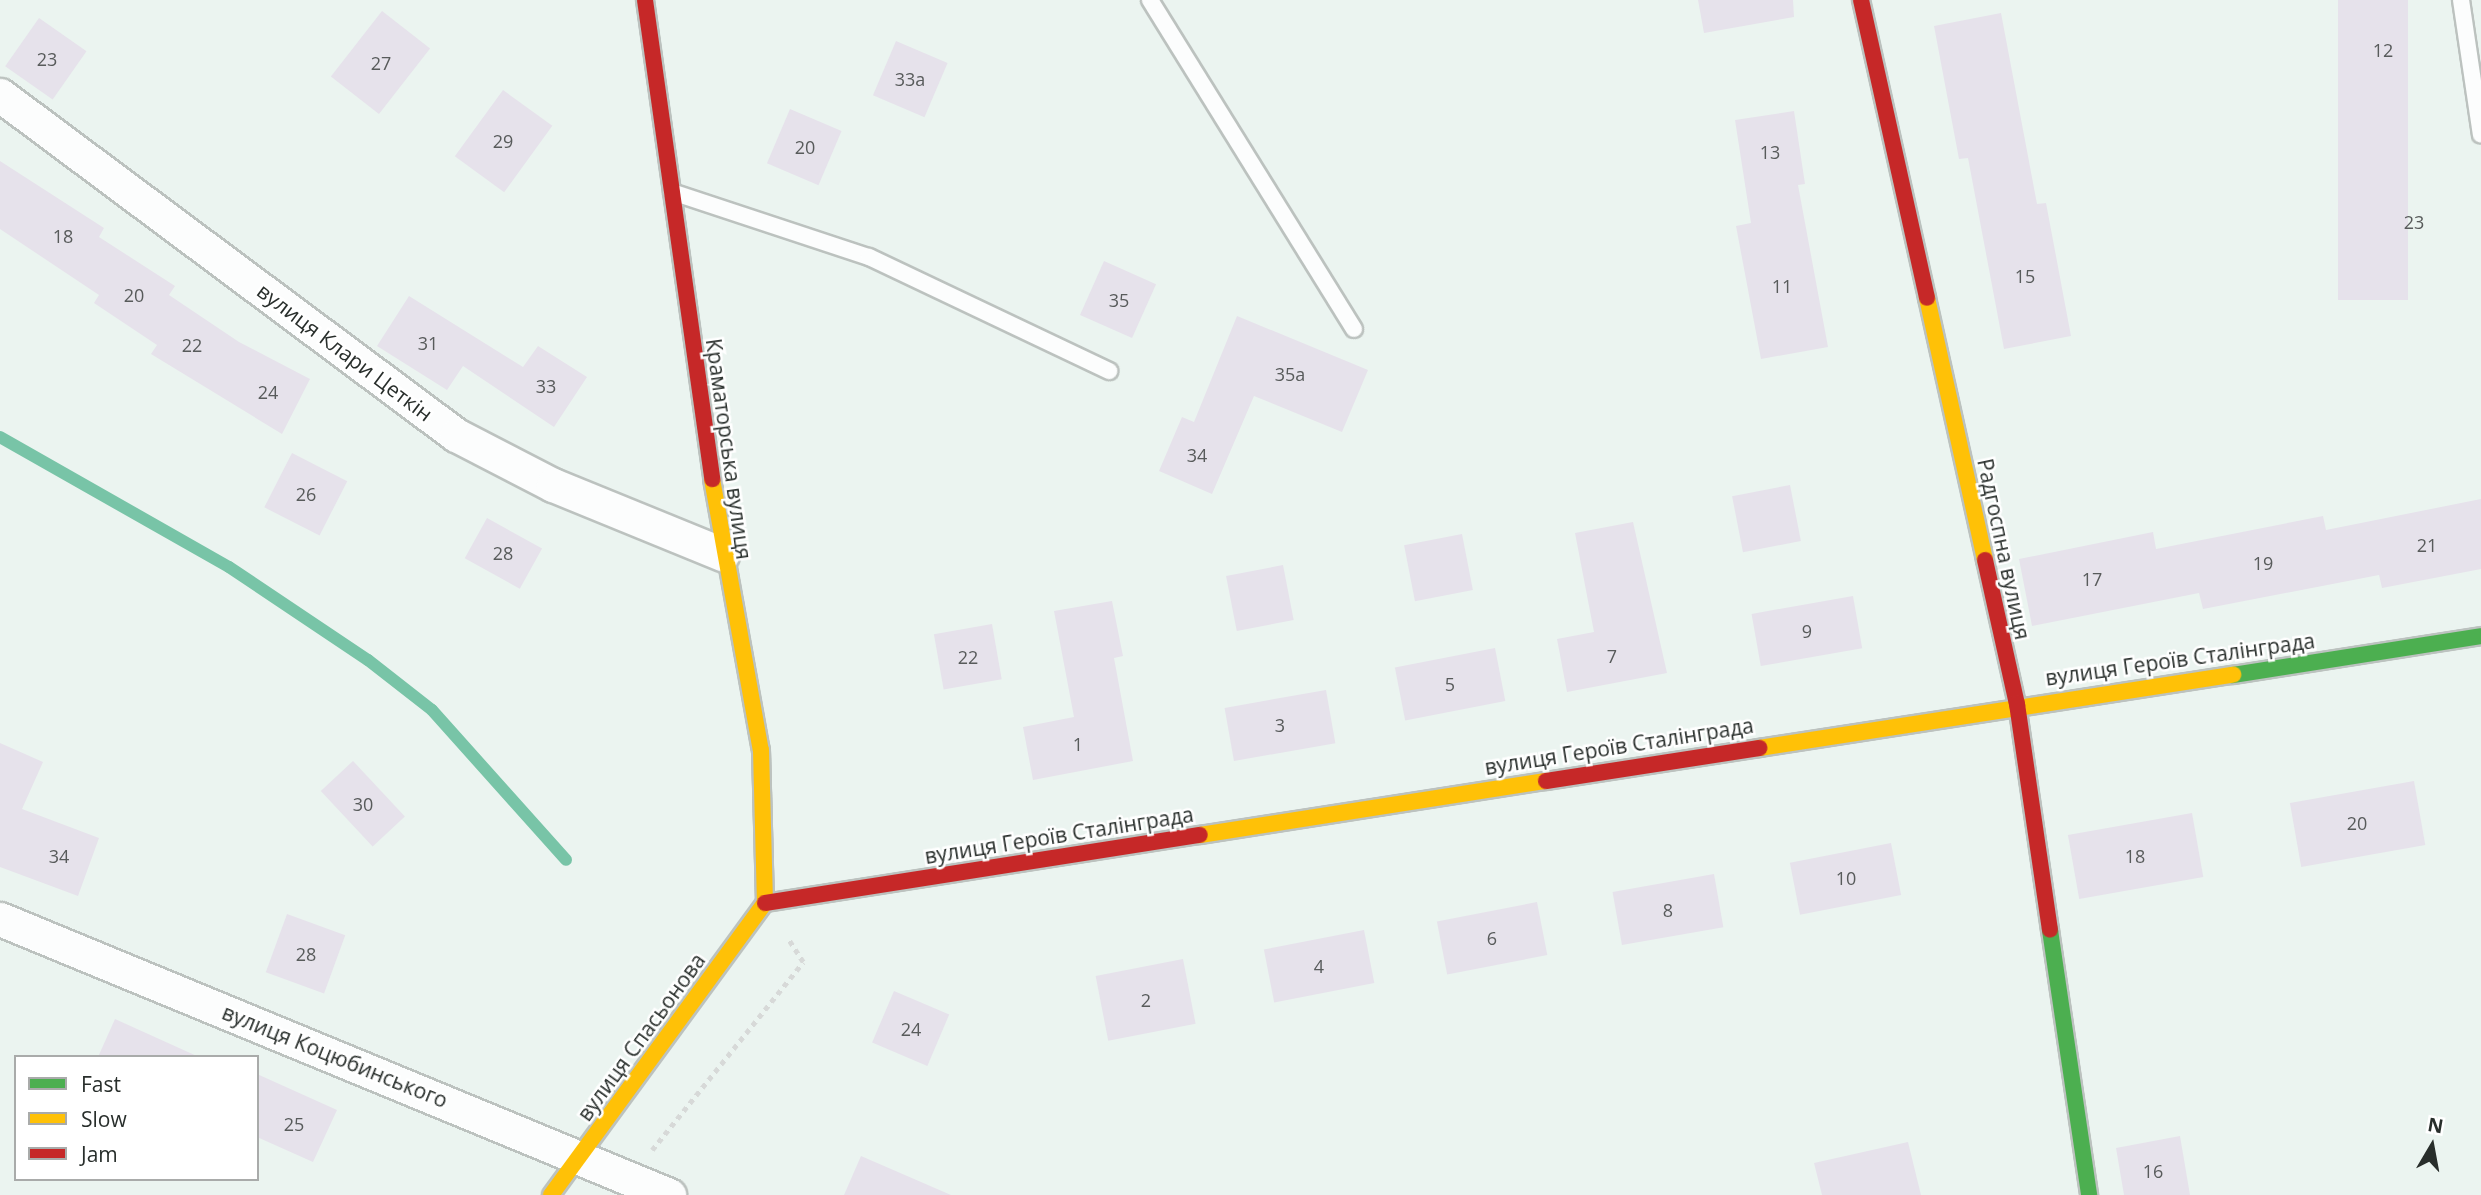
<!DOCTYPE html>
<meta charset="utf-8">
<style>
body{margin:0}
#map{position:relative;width:2481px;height:1195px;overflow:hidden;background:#ebf4f0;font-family:"Open Sans",sans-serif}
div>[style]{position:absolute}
.stream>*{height:12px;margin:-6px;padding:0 6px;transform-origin:6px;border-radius:6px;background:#78c4a7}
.building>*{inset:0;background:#e6e2eb;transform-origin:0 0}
.path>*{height:4.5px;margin-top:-2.25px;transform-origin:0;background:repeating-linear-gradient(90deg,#d7d9d8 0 5px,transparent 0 10px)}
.roads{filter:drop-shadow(2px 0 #bcc2bf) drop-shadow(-2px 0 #bcc2bf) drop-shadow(0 2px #bcc2bf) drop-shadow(0 -2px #bcc2bf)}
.lane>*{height:16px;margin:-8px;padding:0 8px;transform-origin:8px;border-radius:8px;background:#fcfdfd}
.street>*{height:33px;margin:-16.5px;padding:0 16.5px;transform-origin:16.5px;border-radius:16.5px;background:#fcfdfd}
.fast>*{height:16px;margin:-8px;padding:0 8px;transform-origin:8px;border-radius:8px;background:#4caf50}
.slow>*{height:16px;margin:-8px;padding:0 8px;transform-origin:8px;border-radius:8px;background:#ffc107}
.jam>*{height:16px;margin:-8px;padding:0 8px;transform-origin:8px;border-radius:8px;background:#c62828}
span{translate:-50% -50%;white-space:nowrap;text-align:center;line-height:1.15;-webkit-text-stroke:5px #fff;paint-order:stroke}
.number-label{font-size:18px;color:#585b5b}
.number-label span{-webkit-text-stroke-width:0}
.street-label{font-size:21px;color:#282e2b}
.legend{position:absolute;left:14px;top:1055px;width:245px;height:126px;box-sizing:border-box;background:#fff;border:2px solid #a9abaa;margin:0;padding:9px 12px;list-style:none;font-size:21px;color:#282e2b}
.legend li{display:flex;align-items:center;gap:14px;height:35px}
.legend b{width:35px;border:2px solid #a9abaa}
.north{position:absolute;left:2397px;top:1111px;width:70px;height:70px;-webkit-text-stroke:5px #fff;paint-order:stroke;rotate:10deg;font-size:19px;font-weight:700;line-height:28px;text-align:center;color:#282e2b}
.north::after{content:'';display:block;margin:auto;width:24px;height:32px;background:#282e2b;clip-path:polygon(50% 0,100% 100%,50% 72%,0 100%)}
</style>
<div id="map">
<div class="stream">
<i style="left:0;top:437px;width:263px;rotate:29.6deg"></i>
<i style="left:229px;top:567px;width:167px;rotate:33.8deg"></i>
<i style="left:368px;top:660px;width:81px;rotate:38deg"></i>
<i style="left:432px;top:710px;width:201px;rotate:48.2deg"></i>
</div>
<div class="building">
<i style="clip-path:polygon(1698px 0,1793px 0,1794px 17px,1704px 33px)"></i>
<i style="left:2338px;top:0;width:70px;height:300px"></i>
<i style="left:382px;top:11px;width:61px;height:83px;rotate:38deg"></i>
<i style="clip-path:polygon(2001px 13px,2037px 204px,2046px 203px,2071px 336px,2004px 349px,1968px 158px,1959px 159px,1934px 26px)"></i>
<i style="left:39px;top:18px;width:58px;height:59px;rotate:35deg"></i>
<i style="left:896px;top:41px;width:56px;height:59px;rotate:23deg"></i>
<i style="left:503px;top:90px;width:61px;height:82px;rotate:36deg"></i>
<i style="left:790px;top:109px;width:56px;height:59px;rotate:23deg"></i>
<i style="clip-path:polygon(1794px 111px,1805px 184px,1798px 185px,1828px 347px,1761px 359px,1736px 226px,1751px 223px,1735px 120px)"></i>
<i style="clip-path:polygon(0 161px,104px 228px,99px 237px,175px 286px,169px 295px,239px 342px,310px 379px,282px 434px,151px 354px,157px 345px,94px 303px,99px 295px,0 229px)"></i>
<i style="left:1104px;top:261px;width:57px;height:59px;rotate:24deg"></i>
<i style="clip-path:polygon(409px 296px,523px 367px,538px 346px,587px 377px,554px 427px,463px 366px,447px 390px,377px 346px)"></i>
<i style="clip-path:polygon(1237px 316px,1368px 370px,1342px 432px,1254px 396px,1212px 494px,1159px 471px,1182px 417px,1194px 422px)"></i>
<i style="left:292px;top:453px;width:62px;height:61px;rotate:27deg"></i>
<i style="left:1790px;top:485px;width:57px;height:59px;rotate:79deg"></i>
<i style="clip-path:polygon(2481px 499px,2481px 569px,2382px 588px,2379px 575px,2203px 609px,2199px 593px,2032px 626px,2019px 559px,2153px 532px,2156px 549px,2323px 516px,2326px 530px)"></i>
<i style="left:487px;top:518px;width:63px;height:46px;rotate:29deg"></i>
<i style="clip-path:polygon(1633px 522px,1667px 673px,1567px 692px,1557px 639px,1594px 632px,1575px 533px)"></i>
<i style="left:1462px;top:534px;width:57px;height:59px;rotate:79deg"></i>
<i style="left:1283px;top:565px;width:56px;height:58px;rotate:79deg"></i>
<i style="left:1853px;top:596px;width:53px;height:103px;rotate:80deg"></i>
<i style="clip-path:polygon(1112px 601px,1123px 656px,1114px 658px,1133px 761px,1033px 780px,1023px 727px,1074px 717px,1054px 611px)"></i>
<i style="left:992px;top:624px;width:56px;height:59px;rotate:80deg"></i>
<i style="left:1495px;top:648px;width:54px;height:102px;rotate:79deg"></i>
<i style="left:1326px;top:690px;width:54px;height:103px;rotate:80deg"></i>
<i style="clip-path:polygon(0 743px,43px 762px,22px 809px,99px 838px,78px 896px,0 867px)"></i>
<i style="left:353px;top:761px;width:76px;height:44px;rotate:47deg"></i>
<i style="left:2414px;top:781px;width:65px;height:126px;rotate:80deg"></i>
<i style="left:2192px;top:813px;width:65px;height:126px;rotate:80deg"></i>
<i style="left:1891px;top:843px;width:53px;height:103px;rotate:79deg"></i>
<i style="left:1714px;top:874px;width:54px;height:103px;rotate:80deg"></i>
<i style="left:1537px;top:902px;width:54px;height:102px;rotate:79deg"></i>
<i style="left:287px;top:914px;width:62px;height:62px;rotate:20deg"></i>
<i style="left:1364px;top:930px;width:54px;height:102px;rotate:79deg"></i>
<i style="left:1183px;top:959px;width:66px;height:89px;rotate:79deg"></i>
<i style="left:894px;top:991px;width:60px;height:56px;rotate:23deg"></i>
<i style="clip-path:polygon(115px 1019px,199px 1057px,98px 1057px)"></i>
<i style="clip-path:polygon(257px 1074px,337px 1110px,313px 1162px,257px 1137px)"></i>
<i style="clip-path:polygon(2180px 1136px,2190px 1195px,2124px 1195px,2116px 1148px)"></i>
<i style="clip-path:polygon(1908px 1142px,1921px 1195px,1822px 1195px,1814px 1163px)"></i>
<i style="clip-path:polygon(861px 1156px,951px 1195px,844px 1195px)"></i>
</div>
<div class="path">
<i style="left:652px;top:1150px;width:241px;rotate:-51.2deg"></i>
<i style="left:803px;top:962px;width:27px;rotate:-123deg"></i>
</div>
<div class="roads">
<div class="lane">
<i style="left:1150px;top:0;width:387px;rotate:58.2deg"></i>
<i style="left:2461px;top:0;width:136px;rotate:81.6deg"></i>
<i style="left:672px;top:192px;width:207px;rotate:18.3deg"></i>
<i style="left:869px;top:257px;width:266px;rotate:25.4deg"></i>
</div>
<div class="street">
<i style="left:0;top:95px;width:569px;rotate:36.71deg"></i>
<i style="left:456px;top:435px;width:109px;rotate:27.3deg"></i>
<i style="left:553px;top:485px;width:183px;rotate:22.2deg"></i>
<i style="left:0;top:919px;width:724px;rotate:22.42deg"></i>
</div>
<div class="fast">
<i style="left:2233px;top:675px;width:251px;rotate:-8.9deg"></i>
<i style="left:2050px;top:930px;width:268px;rotate:81.6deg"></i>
</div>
<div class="slow">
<i style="left:1927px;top:298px;width:268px;rotate:77.5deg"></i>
<i style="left:712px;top:479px;width:275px;rotate:79.8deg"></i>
<i style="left:761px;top:750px;width:153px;rotate:88.5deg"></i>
<i style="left:1759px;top:748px;width:480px;rotate:-8.8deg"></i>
<i style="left:1200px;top:835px;width:350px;rotate:-8.9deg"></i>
<i style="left:551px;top:1195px;width:362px;rotate:-53.8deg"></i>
</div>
<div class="jam">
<i style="left:645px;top:0;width:484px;rotate:82deg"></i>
<i style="left:1861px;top:0;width:305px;rotate:77.5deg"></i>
<i style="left:1985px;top:560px;width:148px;rotate:77.5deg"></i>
<i style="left:2017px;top:704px;width:228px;rotate:81.7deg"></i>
<i style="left:1546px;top:781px;width:216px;rotate:-8.8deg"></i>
<i style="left:765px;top:903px;width:440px;rotate:-8.9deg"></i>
</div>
</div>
<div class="number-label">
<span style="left:2383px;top:50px">12</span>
<span style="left:47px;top:59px">23</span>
<span style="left:381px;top:63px">27</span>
<span style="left:910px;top:79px">33а</span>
<span style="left:503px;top:141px">29</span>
<span style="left:805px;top:147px">20</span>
<span style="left:1770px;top:152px">13</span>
<span style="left:2414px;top:222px">23</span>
<span style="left:63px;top:236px">18</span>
<span style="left:2025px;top:276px">15</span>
<span style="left:1782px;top:286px">11</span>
<span style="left:134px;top:295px">20</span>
<span style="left:1119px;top:300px">35</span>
<span style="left:428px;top:343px">31</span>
<span style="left:192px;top:345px">22</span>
<span style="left:1290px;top:374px">35а</span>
<span style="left:546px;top:386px">33</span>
<span style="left:268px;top:392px">24</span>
<span style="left:1197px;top:455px">34</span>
<span style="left:306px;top:494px">26</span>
<span style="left:2427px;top:545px">21</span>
<span style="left:503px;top:553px">28</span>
<span style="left:2263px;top:563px">19</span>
<span style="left:2092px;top:579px">17</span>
<span style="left:1807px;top:631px">9</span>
<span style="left:1612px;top:656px">7</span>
<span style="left:968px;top:657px">22</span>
<span style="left:1450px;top:684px">5</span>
<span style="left:1280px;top:725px">3</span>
<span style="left:1078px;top:744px">1</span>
<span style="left:363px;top:804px">30</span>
<span style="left:2357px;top:823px">20</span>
<span style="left:59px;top:856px">34</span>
<span style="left:2135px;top:856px">18</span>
<span style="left:1846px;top:878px">10</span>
<span style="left:1668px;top:910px">8</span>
<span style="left:1492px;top:938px">6</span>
<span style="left:306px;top:954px">28</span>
<span style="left:1319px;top:966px">4</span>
<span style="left:1146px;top:1000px">2</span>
<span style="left:911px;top:1029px">24</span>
<span style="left:294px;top:1124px">25</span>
<span style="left:2153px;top:1171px">16</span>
</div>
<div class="street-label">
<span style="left:345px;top:352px;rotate:37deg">вулиця Клари Цеткін</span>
<span style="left:729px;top:449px;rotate:82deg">Краматорська вулиця</span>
<span style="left:2004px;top:549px;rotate:78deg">Радгоспна вулиця</span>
<span style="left:2180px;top:659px;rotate:-8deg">вулиця Героїв Сталінграда</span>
<span style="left:1619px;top:746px;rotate:-9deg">вулиця Героїв Сталінграда</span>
<span style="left:1059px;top:835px;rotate:-9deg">вулиця Героїв Сталінграда</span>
<span style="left:641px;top:1037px;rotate:-54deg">вулиця Спасьонова</span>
<span style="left:335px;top:1056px;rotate:22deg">вулиця Коцюбинського</span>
</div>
<ul class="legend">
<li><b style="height:9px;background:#4caf50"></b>Fast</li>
<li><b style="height:9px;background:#ffc107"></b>Slow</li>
<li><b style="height:9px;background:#c62828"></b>Jam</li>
</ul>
<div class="north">N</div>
</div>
